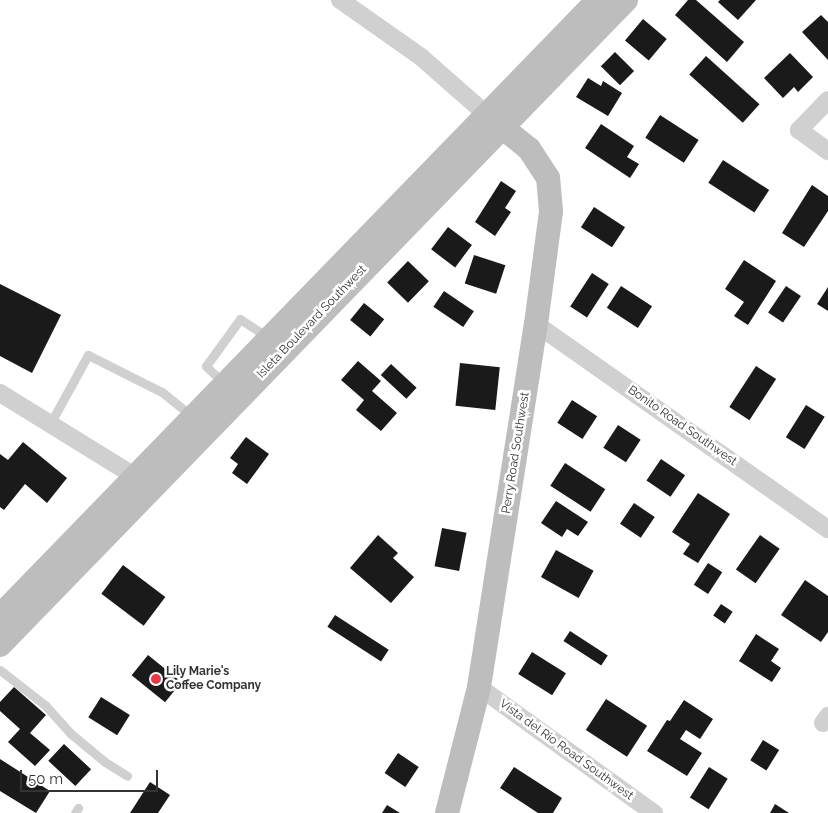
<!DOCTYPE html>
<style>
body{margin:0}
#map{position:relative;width:828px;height:813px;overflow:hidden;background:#fff;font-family:Raleway,sans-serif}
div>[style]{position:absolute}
.building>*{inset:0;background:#1a1a1a;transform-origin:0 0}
.lane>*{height:9px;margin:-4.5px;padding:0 4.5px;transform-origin:4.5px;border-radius:4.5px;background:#d0d0d0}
.street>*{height:18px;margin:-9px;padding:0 9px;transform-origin:9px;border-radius:9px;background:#d0d0d0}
.secondary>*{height:24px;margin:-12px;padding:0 12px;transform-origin:12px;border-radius:12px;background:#bdbdbd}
.dots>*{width:14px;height:14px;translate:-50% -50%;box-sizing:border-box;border:2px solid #fff;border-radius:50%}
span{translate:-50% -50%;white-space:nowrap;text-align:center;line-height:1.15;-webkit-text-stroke:5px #fff;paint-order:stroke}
.street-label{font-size:12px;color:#333}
.poi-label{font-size:12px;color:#333;font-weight:700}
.left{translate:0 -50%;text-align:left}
.scale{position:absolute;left:20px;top:770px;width:138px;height:22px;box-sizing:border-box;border:2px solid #333;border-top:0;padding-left:6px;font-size:15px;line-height:18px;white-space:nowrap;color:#333;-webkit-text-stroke:4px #fff;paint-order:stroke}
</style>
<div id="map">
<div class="building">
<i style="clip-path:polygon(688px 0,696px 0,744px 42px,727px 62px,675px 15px)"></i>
<i style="clip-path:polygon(720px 0,756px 0,738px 20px,718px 2px)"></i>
<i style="clip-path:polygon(821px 15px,828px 22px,828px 60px,802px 32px)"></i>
<i style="left:643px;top:19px;width:31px;height:28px;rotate:40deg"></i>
<i style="left:615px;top:52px;width:27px;height:20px;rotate:45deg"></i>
<i style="clip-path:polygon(790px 53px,813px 77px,798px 92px,794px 87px,783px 98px,764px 78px)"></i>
<i style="left:706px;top:56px;width:72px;height:25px;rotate:42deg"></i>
<i style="clip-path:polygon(588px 78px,601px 86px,603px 81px,622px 93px,608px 116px,576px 97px)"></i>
<i style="left:660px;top:115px;width:46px;height:27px;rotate:33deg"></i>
<i style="clip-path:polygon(601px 124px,634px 146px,627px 157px,639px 164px,630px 178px,585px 148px)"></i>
<i style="left:723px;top:160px;width:55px;height:27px;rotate:33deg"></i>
<i style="clip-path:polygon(501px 181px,516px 191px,505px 208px,511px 212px,495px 236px,475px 222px)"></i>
<i style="clip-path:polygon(812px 185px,828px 196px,828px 211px,804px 247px,782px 233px)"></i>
<i style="left:594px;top:207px;width:37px;height:24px;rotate:33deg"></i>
<i style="left:448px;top:227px;width:30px;height:28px;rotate:37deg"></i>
<i style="left:474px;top:255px;width:33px;height:30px;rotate:18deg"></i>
<i style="clip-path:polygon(744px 260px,776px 281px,748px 325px,734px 316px,744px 302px,725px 289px)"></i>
<i style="left:408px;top:261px;width:29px;height:30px;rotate:44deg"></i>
<i style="left:592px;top:273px;width:20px;height:40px;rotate:33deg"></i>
<i style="clip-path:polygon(0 284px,61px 315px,32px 373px,0 356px)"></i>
<i style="left:621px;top:286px;width:37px;height:26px;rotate:33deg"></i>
<i style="left:786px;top:286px;width:18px;height:32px;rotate:34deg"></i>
<i style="clip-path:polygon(828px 287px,828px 311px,817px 304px)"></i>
<i style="left:444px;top:291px;width:36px;height:19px;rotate:34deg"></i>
<i style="left:364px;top:303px;width:26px;height:22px;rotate:39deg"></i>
<i style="clip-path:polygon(358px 361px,381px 381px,372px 391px,397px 413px,381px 431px,356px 410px,364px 400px,341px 380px)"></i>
<i style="left:460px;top:363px;width:40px;height:43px;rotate:6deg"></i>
<i style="left:391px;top:364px;width:35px;height:15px;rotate:43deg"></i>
<i style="left:756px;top:366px;width:24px;height:49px;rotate:33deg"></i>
<i style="left:572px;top:400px;width:30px;height:27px;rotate:33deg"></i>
<i style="left:806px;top:405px;width:22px;height:38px;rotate:32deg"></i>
<i style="left:618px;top:425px;width:27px;height:27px;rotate:33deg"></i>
<i style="clip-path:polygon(246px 437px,269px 454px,247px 484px,232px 473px,238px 464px,230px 458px)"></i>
<i style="clip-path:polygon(23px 442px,67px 478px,47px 503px,25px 484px,4px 510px,0 507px,0 454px,8px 460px)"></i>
<i style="left:661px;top:459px;width:29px;height:26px;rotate:34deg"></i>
<i style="left:565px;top:463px;width:48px;height:27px;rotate:33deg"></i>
<i style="clip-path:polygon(698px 493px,730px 514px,698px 563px,683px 554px,690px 544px,672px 532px)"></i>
<i style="clip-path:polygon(556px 501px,588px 522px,578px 536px,567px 529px,562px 537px,541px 523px)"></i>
<i style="left:634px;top:503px;width:25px;height:25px;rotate:34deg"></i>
<i style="left:442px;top:528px;width:25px;height:39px;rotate:11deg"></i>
<i style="clip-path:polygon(378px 535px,398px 553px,393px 558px,414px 577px,391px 603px,350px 568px)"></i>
<i style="left:760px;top:535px;width:24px;height:42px;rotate:35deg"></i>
<i style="left:556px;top:550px;width:43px;height:31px;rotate:29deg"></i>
<i style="left:708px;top:563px;width:17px;height:26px;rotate:33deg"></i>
<i style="left:123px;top:565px;width:53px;height:36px;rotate:37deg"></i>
<i style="clip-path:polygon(805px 580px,828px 596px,828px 632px,821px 642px,781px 615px)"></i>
<i style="left:721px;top:604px;width:14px;height:14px;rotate:34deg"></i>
<i style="left:335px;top:615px;width:64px;height:14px;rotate:33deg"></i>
<i style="left:570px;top:631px;width:45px;height:12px;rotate:33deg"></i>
<i style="clip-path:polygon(756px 634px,779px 649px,771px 661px,781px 668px,772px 682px,739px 661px)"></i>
<i style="left:532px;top:652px;width:40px;height:26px;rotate:32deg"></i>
<i style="left:148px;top:655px;width:43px;height:26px;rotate:39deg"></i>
<i style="clip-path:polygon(14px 687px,46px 715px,30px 733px,50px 750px,35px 766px,8px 742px,20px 729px,0 711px,0 702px)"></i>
<i style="left:101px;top:697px;width:34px;height:24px;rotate:32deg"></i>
<i style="left:606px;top:699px;width:49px;height:37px;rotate:33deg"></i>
<i style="clip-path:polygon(684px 700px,713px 719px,700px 739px,686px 730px,680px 739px,702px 753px,687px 776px,647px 751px,667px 720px,670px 721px)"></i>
<i style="left:763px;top:740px;width:19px;height:24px;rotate:32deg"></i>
<i style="left:64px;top:744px;width:37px;height:23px;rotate:43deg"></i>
<i style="left:398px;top:753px;width:25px;height:24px;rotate:34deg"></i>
<i style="clip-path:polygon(0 759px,50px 791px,36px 813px,0 791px)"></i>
<i style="clip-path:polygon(514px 767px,562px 798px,553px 813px,538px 813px,500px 788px)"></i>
<i style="left:709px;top:767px;width:22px;height:36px;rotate:32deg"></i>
<i style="clip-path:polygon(150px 782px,170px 795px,158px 813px,130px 813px)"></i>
<i style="clip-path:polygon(775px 804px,789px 813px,770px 813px)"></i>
<i style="clip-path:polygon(387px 805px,400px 813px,382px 813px)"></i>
</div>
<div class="lane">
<i style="left:225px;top:384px;width:26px;rotate:-137deg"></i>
<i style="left:206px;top:366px;width:58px;rotate:-54.1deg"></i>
<i style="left:240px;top:319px;width:33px;rotate:33deg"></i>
<i style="left:50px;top:424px;width:79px;rotate:-61.2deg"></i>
<i style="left:88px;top:355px;width:83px;rotate:26.6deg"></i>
<i style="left:162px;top:392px;width:40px;rotate:39deg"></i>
<i style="left:0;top:670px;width:57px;rotate:37.9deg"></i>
<i style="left:45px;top:705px;width:38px;rotate:48deg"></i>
<i style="left:70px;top:733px;width:45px;rotate:39.6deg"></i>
<i style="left:105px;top:762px;width:26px;rotate:32deg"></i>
<i style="left:75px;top:813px;width:6px;rotate:-59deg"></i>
</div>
<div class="street">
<i style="left:340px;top:0;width:99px;rotate:35.1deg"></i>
<i style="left:421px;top:57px;width:88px;rotate:41.3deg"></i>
<i style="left:828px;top:100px;width:42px;rotate:134deg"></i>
<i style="left:799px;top:130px;width:36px;rotate:36deg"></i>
<i style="left:536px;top:324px;width:357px;rotate:35.1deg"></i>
<i style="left:0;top:393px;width:160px;rotate:31.7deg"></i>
<i style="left:136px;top:477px;width:10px;rotate:45deg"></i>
<i style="left:479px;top:687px;width:216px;rotate:35.8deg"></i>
<i style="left:823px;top:723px;width:9px;rotate:-54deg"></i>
</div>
<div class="secondary">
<i style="left:0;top:616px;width:859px;rotate:-45.85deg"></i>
<i style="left:0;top:645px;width:899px;rotate:-45.86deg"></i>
<i style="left:447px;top:813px;width:130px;rotate:-75.7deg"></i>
<i style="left:479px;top:687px;width:367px;rotate:-81.1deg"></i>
<i style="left:536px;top:324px;width:114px;rotate:-82.4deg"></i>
<i style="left:551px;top:211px;width:33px;rotate:-95deg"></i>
<i style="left:548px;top:178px;width:35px;rotate:-123deg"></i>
<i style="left:529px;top:149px;width:49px;rotate:-140.8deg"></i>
</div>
<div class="dots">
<i style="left:156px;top:679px;background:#e63946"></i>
</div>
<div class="street-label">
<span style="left:312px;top:322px;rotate:-46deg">Isleta Boulevard Southwest</span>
<span style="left:682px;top:426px;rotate:35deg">Bonito Road Southwest</span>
<span style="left:516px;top:453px;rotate:-81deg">Perry Road Southwest</span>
<span style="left:566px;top:750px;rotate:36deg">Vista del Rio Road Southwest</span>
</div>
<div class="poi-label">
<span class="left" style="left:166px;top:679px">Lily Marie's<br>Coffee Company</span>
</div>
<div class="scale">50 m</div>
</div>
